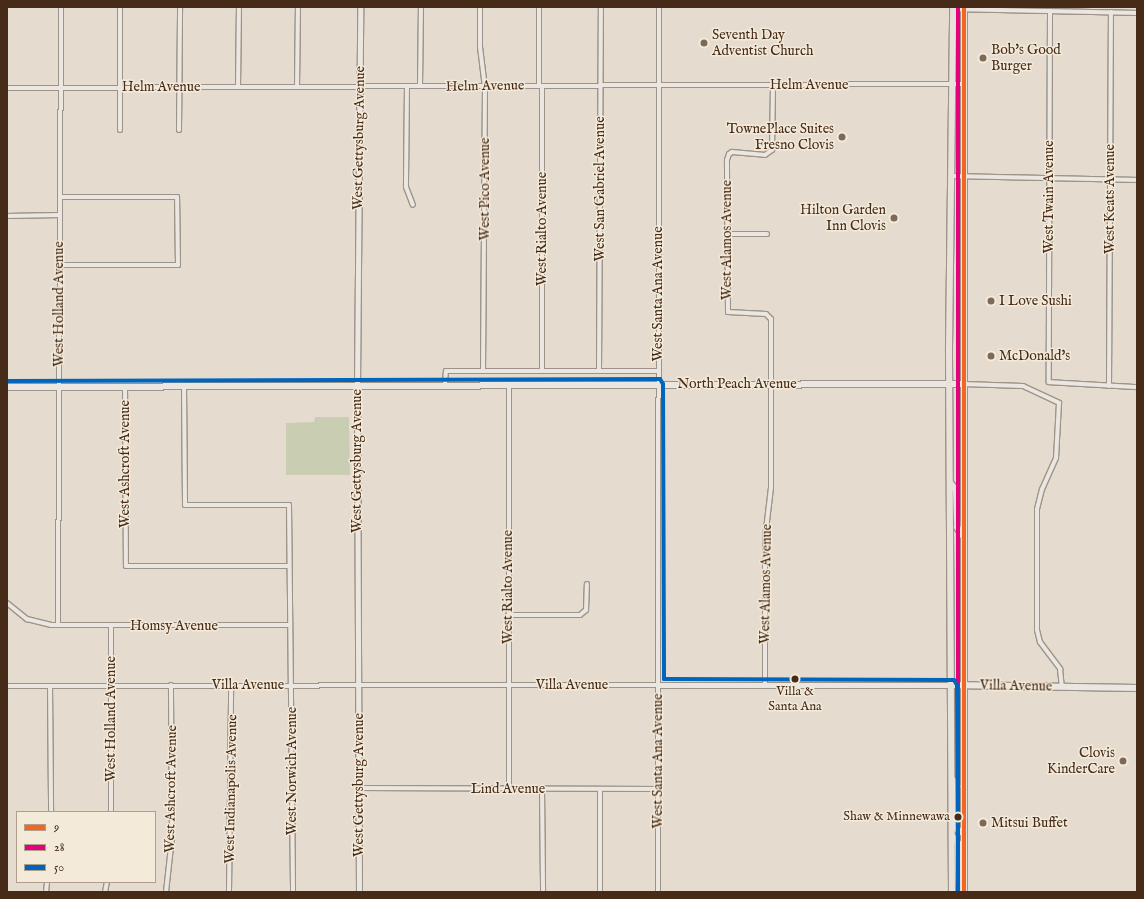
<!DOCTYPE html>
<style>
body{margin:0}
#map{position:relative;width:1144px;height:899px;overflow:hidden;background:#e5dccf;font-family:"IM FELL English",serif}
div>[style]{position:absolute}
.green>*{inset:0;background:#c9ceb2}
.roads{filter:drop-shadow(1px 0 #9c948a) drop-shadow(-1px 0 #9c948a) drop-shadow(0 1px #9c948a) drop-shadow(0 -1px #9c948a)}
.minor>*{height:4px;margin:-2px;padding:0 2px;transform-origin:2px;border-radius:2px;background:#ebe6df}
.tertiary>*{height:5px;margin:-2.5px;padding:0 2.5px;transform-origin:2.5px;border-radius:2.5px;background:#ebe6df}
.secondary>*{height:5.5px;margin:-2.75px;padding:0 2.75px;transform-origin:2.75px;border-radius:2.75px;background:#ebe6df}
.primary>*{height:6px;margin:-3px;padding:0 3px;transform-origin:3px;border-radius:3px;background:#e8e2da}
.bus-1>*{height:4px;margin:-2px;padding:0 2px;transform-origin:2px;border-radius:2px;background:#f26522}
.bus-2>*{height:4px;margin:-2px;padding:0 2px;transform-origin:2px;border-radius:2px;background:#e5007d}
.bus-3>*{height:4px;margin:-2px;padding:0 2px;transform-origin:2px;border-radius:2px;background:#0065bd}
.dots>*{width:11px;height:11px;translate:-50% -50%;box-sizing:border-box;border:2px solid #f4eada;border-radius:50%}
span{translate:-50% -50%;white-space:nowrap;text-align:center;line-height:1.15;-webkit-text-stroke:3px #f4eada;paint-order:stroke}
.bus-label{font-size:13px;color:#452b18}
.right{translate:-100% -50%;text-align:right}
.poi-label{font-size:14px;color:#452b18}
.left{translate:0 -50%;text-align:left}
.street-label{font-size:14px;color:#452b18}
.frame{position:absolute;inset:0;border:8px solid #452b18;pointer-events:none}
.legend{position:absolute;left:16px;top:811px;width:140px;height:72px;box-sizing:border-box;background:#f4eada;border:1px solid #ae9e8c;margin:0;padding:5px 7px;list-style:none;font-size:12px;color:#452b18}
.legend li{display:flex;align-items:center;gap:8px;height:20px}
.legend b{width:20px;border:1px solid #ae9e8c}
</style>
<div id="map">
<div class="green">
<i style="clip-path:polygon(315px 417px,349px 417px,350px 475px,286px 475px,286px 423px,314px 422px)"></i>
</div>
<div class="roads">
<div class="minor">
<i style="left:480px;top:7px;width:40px;rotate:90deg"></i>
<i style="left:480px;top:47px;width:39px;rotate:83deg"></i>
<i style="left:485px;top:86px;width:285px;rotate:90.4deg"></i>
<i style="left:539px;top:7px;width:79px;rotate:90deg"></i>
<i style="left:953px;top:9px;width:184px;rotate:1.2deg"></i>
<i style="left:1050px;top:11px;width:371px;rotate:90.2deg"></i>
<i style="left:1049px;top:382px;width:88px;rotate:3.3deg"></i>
<i style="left:297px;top:86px;width:79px;rotate:-89.3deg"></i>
<i style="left:407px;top:86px;width:101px;rotate:90.6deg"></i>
<i style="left:406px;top:187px;width:19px;rotate:69deg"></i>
<i style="left:420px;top:86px;width:79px;rotate:-89.3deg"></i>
<i style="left:238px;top:87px;width:80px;rotate:-89.3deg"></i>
<i style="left:7px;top:88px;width:956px;rotate:-0.24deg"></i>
<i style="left:120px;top:130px;width:123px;rotate:-90deg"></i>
<i style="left:179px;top:130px;width:123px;rotate:-89.5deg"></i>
<i style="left:952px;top:176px;width:185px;rotate:1.2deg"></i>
<i style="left:7px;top:216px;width:53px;rotate:-1.1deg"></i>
<i style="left:727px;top:234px;width:40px"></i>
<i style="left:60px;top:265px;width:118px"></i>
<i style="left:178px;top:265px;width:68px;rotate:-90.8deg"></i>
<i style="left:177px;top:197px;width:117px;rotate:180deg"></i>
<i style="left:599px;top:370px;width:363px;rotate:-89.7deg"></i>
<i style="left:542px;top:371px;width:285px;rotate:-90deg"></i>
<i style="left:445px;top:384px;width:13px;rotate:-86deg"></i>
<i style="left:446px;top:371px;width:211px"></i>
<i style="left:963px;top:384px;width:60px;rotate:1.9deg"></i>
<i style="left:1023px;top:386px;width:40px;rotate:25deg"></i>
<i style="left:1059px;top:403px;width:55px;rotate:93.1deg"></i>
<i style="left:1056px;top:458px;width:34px;rotate:114deg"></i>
<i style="left:1042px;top:489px;width:21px;rotate:104deg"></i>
<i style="left:1037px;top:509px;width:121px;rotate:90deg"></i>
<i style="left:1037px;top:630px;width:12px;rotate:76deg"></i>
<i style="left:1040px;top:642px;width:34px;rotate:53deg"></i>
<i style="left:1060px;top:669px;width:18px;rotate:84deg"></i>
<i style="left:509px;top:385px;width:404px;rotate:90deg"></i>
<i style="left:125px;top:386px;width:180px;rotate:89.7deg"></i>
<i style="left:126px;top:566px;width:163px"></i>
<i style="left:184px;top:386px;width:119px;rotate:89.5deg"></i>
<i style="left:185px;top:505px;width:104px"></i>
<i style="left:289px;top:505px;width:387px;rotate:89.4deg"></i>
<i style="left:1109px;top:386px;width:374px;rotate:-89.7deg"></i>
<i style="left:7px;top:603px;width:26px;rotate:39deg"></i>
<i style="left:27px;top:619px;width:25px;rotate:14deg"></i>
<i style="left:51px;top:625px;width:238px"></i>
<i style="left:508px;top:615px;width:72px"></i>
<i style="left:580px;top:615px;width:8px;rotate:-40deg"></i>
<i style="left:586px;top:610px;width:26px;rotate:-88deg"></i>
<i style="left:58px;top:625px;width:618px;rotate:-89.72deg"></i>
<i style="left:111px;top:626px;width:186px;rotate:90deg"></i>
<i style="left:765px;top:685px;width:147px;rotate:-90deg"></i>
<i style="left:765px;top:538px;width:50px;rotate:-83.2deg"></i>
<i style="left:771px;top:488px;width:169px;rotate:-90deg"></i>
<i style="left:771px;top:319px;width:7px;rotate:-135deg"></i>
<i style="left:766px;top:314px;width:38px;rotate:-177deg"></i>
<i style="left:728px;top:312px;width:152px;rotate:-90.4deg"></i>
<i style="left:727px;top:160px;width:6px;rotate:-72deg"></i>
<i style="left:729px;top:154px;width:4px;rotate:-34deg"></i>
<i style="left:732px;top:152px;width:33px;rotate:5deg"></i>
<i style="left:765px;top:155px;width:9px;rotate:-36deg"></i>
<i style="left:772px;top:150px;width:64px;rotate:-89.1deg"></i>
<i style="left:7px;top:686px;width:651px;rotate:-0.09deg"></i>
<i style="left:50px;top:686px;width:126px;rotate:89.5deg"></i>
<i style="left:359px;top:788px;width:299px;rotate:0.2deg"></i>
<i style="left:542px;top:789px;width:103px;rotate:89.4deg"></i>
<i style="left:600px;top:789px;width:103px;rotate:90deg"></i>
<i style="left:46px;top:892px;width:10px;rotate:-84deg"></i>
<i style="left:105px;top:892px;width:10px;rotate:-79deg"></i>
<i style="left:166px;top:892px;width:54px;rotate:-83.7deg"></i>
<i style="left:172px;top:838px;width:153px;rotate:-90.4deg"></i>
<i style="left:229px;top:892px;width:207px;rotate:-89.4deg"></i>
<i style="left:658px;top:892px;width:885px;rotate:-89.94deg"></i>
</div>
<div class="tertiary">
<i style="left:658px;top:685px;width:293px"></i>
<i style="left:359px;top:892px;width:507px;rotate:-90.23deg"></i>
<i style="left:357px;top:385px;width:378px;rotate:-89.5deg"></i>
</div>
<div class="secondary">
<i style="left:7px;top:387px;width:956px;rotate:-0.18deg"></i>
<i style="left:951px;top:685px;width:186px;rotate:0.9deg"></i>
</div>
<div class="primary">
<i style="left:964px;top:7px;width:885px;rotate:90deg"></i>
<i style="left:951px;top:484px;width:8px;rotate:50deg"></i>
<i style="left:956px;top:490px;width:37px;rotate:88deg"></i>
<i style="left:957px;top:527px;width:9px;rotate:58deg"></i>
<i style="left:952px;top:779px;width:9px;rotate:54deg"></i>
<i style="left:957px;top:786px;width:43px;rotate:90deg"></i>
<i style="left:957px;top:829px;width:7px;rotate:34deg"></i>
<i style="left:952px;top:836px;width:9px;rotate:49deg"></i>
<i style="left:958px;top:843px;width:49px;rotate:88.8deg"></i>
<i style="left:952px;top:892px;width:544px;rotate:-90.32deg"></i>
<i style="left:949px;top:348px;width:341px;rotate:-89.3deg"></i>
</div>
</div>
<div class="bus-1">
<i style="left:964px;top:7px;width:885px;rotate:90deg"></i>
</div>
<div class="bus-2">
<i style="left:958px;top:7px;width:885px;rotate:90deg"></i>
</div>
<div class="bus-3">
<i style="left:7px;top:381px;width:653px;rotate:-0.18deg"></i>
<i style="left:660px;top:379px;width:6px;rotate:59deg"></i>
<i style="left:663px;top:384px;width:295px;rotate:89.8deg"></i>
<i style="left:664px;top:679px;width:290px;rotate:0.2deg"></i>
<i style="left:954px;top:680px;width:6px;rotate:59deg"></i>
<i style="left:957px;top:685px;width:207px;rotate:89.7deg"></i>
</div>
<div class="dots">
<i style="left:704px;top:43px;background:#7d6958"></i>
<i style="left:983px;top:58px;background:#7d6958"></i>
<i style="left:842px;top:137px;background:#7d6958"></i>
<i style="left:894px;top:218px;background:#7d6958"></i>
<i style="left:991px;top:301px;background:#7d6958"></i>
<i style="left:991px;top:356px;background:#7d6958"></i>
<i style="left:795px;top:679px;background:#452b18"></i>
<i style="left:1123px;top:761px;background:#7d6958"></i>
<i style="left:958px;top:817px;background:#452b18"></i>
<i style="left:983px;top:823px;background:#7d6958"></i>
</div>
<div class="bus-label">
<span style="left:795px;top:700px">Villa &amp;<br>Santa Ana</span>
<span class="right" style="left:950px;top:817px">Shaw &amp; Minnewawa</span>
</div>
<div class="poi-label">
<span class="left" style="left:712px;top:43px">Seventh Day<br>Adventist Church</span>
<span class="left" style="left:991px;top:58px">Bob's Good<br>Burger</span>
<span class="right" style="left:834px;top:137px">TownePlace Suites<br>Fresno Clovis</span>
<span class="right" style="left:886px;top:218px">Hilton Garden<br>Inn Clovis</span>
<span class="left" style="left:999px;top:301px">I Love Sushi</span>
<span class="left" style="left:999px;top:356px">McDonald's</span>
<span class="right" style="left:1115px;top:761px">Clovis<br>KinderCare</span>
<span class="left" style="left:991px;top:823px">Mitsui Buffet</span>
</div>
<div class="street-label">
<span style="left:809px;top:85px">Helm Avenue</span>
<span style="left:485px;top:86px;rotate:-1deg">Helm Avenue</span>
<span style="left:161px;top:87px">Helm Avenue</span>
<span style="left:359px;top:138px;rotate:-89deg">West Gettysburg Avenue</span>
<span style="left:485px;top:189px;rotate:-90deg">West Pico Avenue</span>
<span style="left:600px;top:189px;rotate:-90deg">West San Gabriel Avenue</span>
<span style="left:1049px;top:197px;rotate:-90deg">West Twain Avenue</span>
<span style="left:1110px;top:199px;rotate:-90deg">West Keats Avenue</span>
<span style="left:542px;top:229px;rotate:-90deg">West Rialto Avenue</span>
<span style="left:727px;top:240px;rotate:-90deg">West Alamos Avenue</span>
<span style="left:658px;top:294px;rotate:-90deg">West Santa Ana Avenue</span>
<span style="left:59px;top:304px;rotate:-90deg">West Holland Avenue</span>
<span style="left:737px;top:384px">North Peach Avenue</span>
<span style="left:357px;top:461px;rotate:-90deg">West Gettysburg Avenue</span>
<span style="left:125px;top:464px;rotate:-90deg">West Ashcroft Avenue</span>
<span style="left:766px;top:584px;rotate:-89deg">West Alamos Avenue</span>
<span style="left:508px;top:587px;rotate:-90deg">West Rialto Avenue</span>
<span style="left:174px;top:626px">Homsy Avenue</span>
<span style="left:248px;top:685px">Villa Avenue</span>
<span style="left:572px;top:685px">Villa Avenue</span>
<span style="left:1016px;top:686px;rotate:1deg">Villa Avenue</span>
<span style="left:111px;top:719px;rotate:-90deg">West Holland Avenue</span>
<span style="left:658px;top:761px;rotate:-90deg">West Santa Ana Avenue</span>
<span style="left:292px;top:771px;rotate:-90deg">West Norwich Avenue</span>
<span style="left:359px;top:785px;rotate:-90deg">West Gettysburg Avenue</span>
<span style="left:171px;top:789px;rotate:-89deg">West Ashcroft Avenue</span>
<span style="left:231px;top:789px;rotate:-89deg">West Indianapolis Avenue</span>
<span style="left:508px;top:789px">Lind Avenue</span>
</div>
<div class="frame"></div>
<ul class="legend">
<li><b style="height:5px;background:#f26522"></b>9</li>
<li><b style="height:5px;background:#e5007d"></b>28</li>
<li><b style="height:5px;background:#0065bd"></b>50</li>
</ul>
</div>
